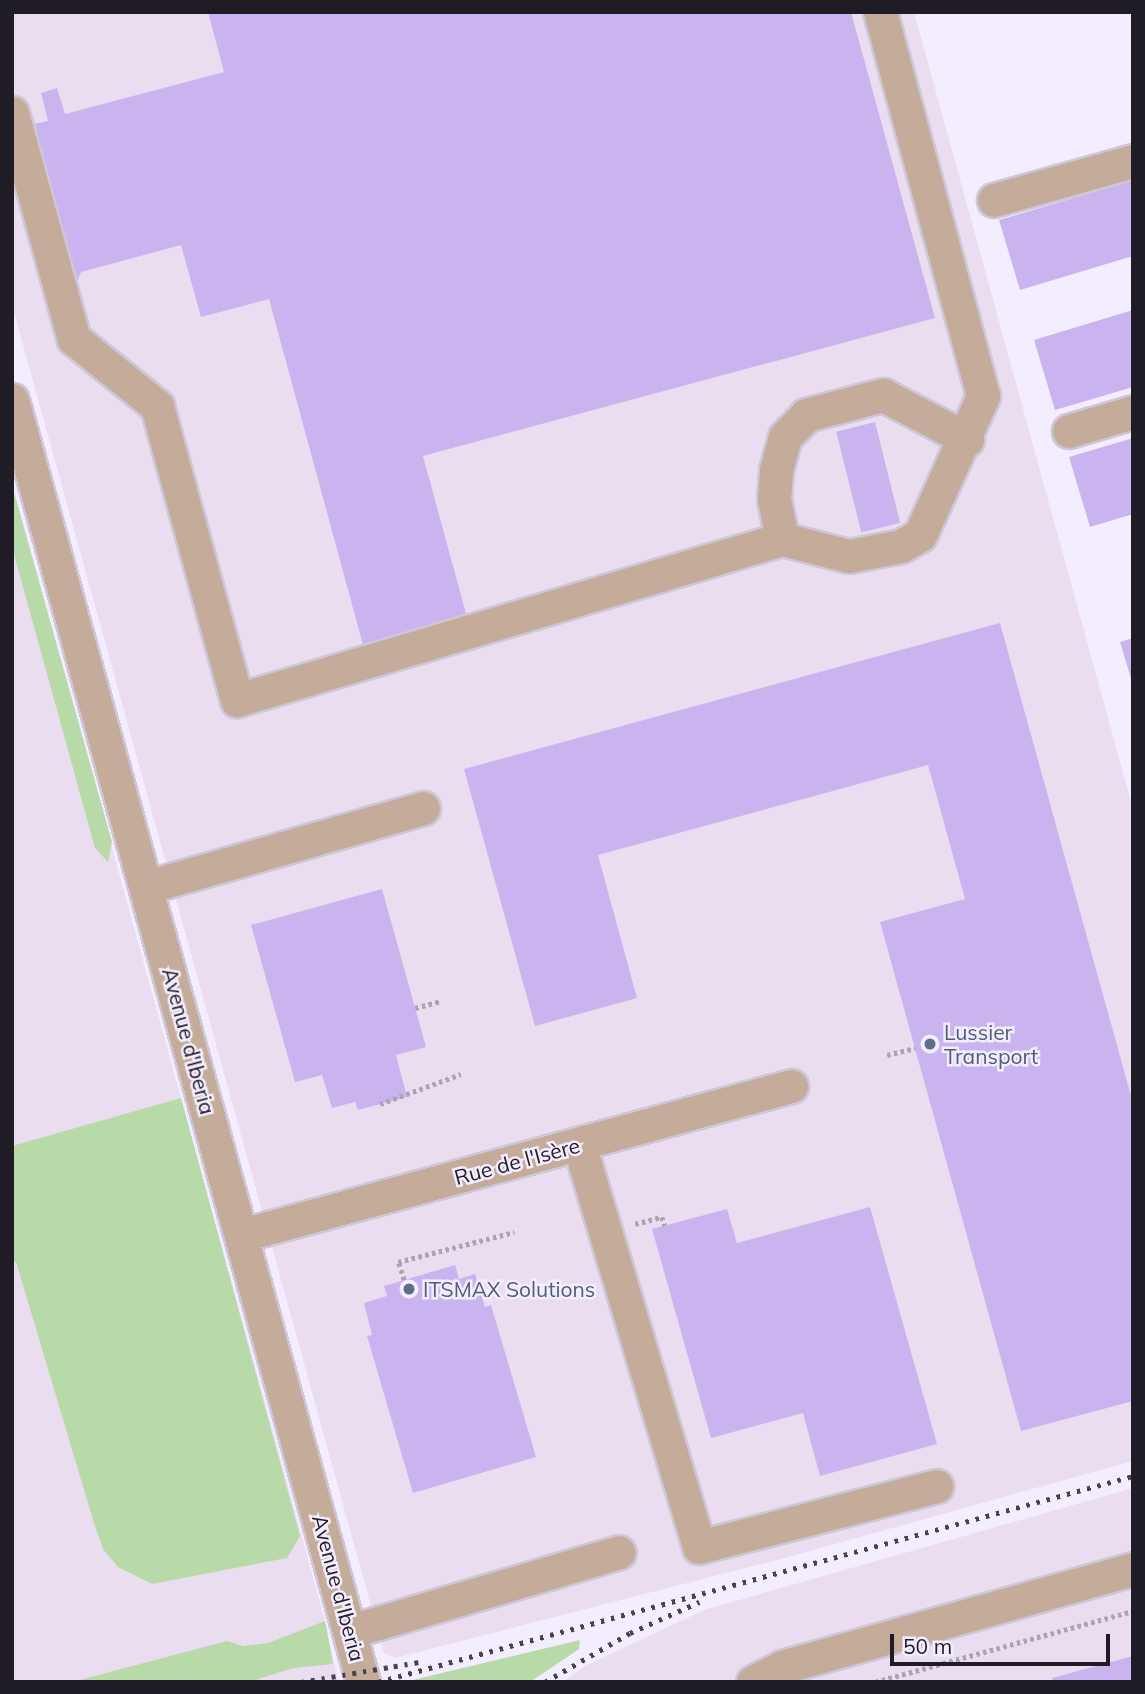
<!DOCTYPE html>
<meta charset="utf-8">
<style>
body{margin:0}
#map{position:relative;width:1145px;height:1694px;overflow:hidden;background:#f3edff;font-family:Mulish,sans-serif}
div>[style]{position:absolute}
.industrial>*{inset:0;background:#ebddf0}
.green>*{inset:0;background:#b8d9a8}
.building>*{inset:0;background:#c9b4ef;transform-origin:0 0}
.path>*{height:4.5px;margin-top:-2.25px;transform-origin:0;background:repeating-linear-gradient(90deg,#a9a4b3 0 3.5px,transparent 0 7px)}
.roads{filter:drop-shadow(2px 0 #cdc7d8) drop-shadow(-2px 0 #cdc7d8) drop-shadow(0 2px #cdc7d8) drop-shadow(0 -2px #cdc7d8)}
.minor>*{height:33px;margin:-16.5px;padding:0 16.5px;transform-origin:16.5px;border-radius:16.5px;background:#c5ac9a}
.rail>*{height:5px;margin-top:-2.5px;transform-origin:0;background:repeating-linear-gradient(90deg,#47434e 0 3.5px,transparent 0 10.5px)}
.dots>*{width:19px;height:19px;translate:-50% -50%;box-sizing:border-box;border:4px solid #f3edff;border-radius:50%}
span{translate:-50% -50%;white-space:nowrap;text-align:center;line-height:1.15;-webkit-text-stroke:5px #f3edff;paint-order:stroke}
.service-label{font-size:21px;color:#4e5e75}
.left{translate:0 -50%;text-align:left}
.street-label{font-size:21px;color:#201c26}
.frame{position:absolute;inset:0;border:14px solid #201c26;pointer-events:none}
.scale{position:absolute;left:890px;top:1634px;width:220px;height:32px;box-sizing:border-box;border:4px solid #201c26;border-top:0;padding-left:9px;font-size:21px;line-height:24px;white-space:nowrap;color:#201c26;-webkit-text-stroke:5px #f3edff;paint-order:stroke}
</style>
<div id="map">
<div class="industrial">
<i style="clip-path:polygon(12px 12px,914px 12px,1133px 809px,1133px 1461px,781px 1559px,395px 1658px,384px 1653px,12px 305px)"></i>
<i style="clip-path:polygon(12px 485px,325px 1621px,338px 1682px,12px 1682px)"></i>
<i style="clip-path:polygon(1133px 1488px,1133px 1682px,562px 1682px,587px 1665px,704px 1610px)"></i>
</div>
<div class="green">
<i style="clip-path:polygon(12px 485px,112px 842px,108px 862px,95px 848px,12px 547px)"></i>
<i style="clip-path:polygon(181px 1098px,300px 1536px,287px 1558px,152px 1584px,118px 1567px,103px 1549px,94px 1523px,16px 1262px,12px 1262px,12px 1146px)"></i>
<i style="clip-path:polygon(325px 1621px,333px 1664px,294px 1668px,248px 1682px,72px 1682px,227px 1641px,243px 1646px,268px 1643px)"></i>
<i style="clip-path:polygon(580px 1640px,579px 1649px,530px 1682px,404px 1682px)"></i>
</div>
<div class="building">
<i style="clip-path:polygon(208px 12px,851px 12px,935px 318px,423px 456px,467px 617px,363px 645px,269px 299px,201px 317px,181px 245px,81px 272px,76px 284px,34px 124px,48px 121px,41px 93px,57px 88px,65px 114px,224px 72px)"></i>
<i style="clip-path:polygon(1131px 181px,1133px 256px,1020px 290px,999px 220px)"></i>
<i style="clip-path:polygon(1133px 310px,1133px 387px,1055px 410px,1034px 340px)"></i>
<i style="left:875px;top:422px;width:104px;height:40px;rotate:76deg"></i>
<i style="clip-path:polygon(1133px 438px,1133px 514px,1090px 527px,1069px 457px)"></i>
<i style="clip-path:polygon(1000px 623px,1133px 1103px,1133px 1401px,1021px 1431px,880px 922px,965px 899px,928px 765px,598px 855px,637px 998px,535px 1026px,464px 769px)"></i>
<i style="clip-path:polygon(1133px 638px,1133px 682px,1132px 682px,1120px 642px)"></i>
<i style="clip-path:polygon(382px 889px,426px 1047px,396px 1055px,407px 1097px,358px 1110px,355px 1102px,332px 1108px,322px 1075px,295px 1082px,251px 925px)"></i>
<i style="clip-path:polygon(870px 1207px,937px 1444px,820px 1476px,803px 1413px,711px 1438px,652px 1229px,727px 1209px,737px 1243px)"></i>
<i style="clip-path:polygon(455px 1265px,459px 1279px,475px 1274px,485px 1307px,491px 1305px,536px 1457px,413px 1493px,367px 1336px,372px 1335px,364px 1303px,387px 1296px,384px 1286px)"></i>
<i style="clip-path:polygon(1133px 1656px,1133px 1682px,1053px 1682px,1052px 1678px)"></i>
</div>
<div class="path">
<i style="left:415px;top:1008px;width:27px;rotate:-15deg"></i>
<i style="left:887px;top:1055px;width:29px;rotate:-14deg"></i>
<i style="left:380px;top:1104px;width:86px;rotate:-20.3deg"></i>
<i style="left:635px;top:1224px;width:28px;rotate:-15deg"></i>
<i style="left:662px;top:1217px;width:9px;rotate:72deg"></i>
<i style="left:404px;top:1280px;width:19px;rotate:-108deg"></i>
<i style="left:398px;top:1262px;width:120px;rotate:-14.5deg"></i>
<i style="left:12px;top:1389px;width:1px"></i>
<i style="left:875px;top:1682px;width:268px;rotate:-15.4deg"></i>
</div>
<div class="roads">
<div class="minor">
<i style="left:12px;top:113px;width:234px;rotate:74.7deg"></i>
<i style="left:74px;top:339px;width:107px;rotate:38.9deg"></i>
<i style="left:157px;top:406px;width:305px;rotate:74.8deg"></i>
<i style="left:237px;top:700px;width:568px;rotate:-16.46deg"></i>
<i style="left:782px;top:539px;width:69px;rotate:14.2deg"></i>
<i style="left:849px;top:556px;width:53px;rotate:-10.9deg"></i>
<i style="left:901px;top:546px;width:22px;rotate:-30deg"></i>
<i style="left:920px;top:535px;width:153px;rotate:-65.6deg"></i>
<i style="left:983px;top:396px;width:398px;rotate:-105deg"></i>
<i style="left:994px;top:200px;width:144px;rotate:-15.7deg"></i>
<i style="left:12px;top:400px;width:1329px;rotate:74.69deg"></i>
<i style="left:1069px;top:431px;width:67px;rotate:-16.5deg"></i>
<i style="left:782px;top:539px;width:41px;rotate:-101.3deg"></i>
<i style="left:774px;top:499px;width:29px;rotate:-86deg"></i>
<i style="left:776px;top:470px;width:34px;rotate:-75deg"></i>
<i style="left:785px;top:437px;width:30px;rotate:-46deg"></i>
<i style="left:806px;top:415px;width:80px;rotate:-14.6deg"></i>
<i style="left:883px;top:395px;width:95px;rotate:27.6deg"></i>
<i style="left:146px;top:887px;width:288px;rotate:-15.9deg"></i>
<i style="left:579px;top:1144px;width:420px;rotate:73.4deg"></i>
<i style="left:699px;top:1547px;width:245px;rotate:-14.4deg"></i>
<i style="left:242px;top:1235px;width:569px;rotate:-15.18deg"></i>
<i style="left:351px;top:1631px;width:279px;rotate:-16.4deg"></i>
<i style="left:753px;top:1682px;width:33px;rotate:-27deg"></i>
<i style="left:782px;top:1667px;width:364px;rotate:-15.6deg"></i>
</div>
</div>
<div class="rail">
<i style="left:301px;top:1682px;width:120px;rotate:-9.6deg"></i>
<i style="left:378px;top:1682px;width:783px;rotate:-15.26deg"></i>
<i style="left:545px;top:1682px;width:98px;rotate:-30deg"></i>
<i style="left:630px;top:1633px;width:76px;rotate:-24.2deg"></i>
</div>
<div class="dots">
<i style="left:930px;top:1044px;background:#5c6f8a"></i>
<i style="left:409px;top:1289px;background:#5c6f8a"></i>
</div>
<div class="service-label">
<span class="left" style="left:944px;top:1044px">Lussier<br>Transport</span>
<span class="left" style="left:423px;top:1289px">ITSMAX Solutions</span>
</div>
<div class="street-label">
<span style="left:189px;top:1041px;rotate:75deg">Avenue d'Iberia</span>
<span style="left:517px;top:1161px;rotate:-15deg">Rue de l'Isère</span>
<span style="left:339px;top:1588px;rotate:75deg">Avenue d'Iberia</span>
</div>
<div class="frame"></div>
<div class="scale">50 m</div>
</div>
